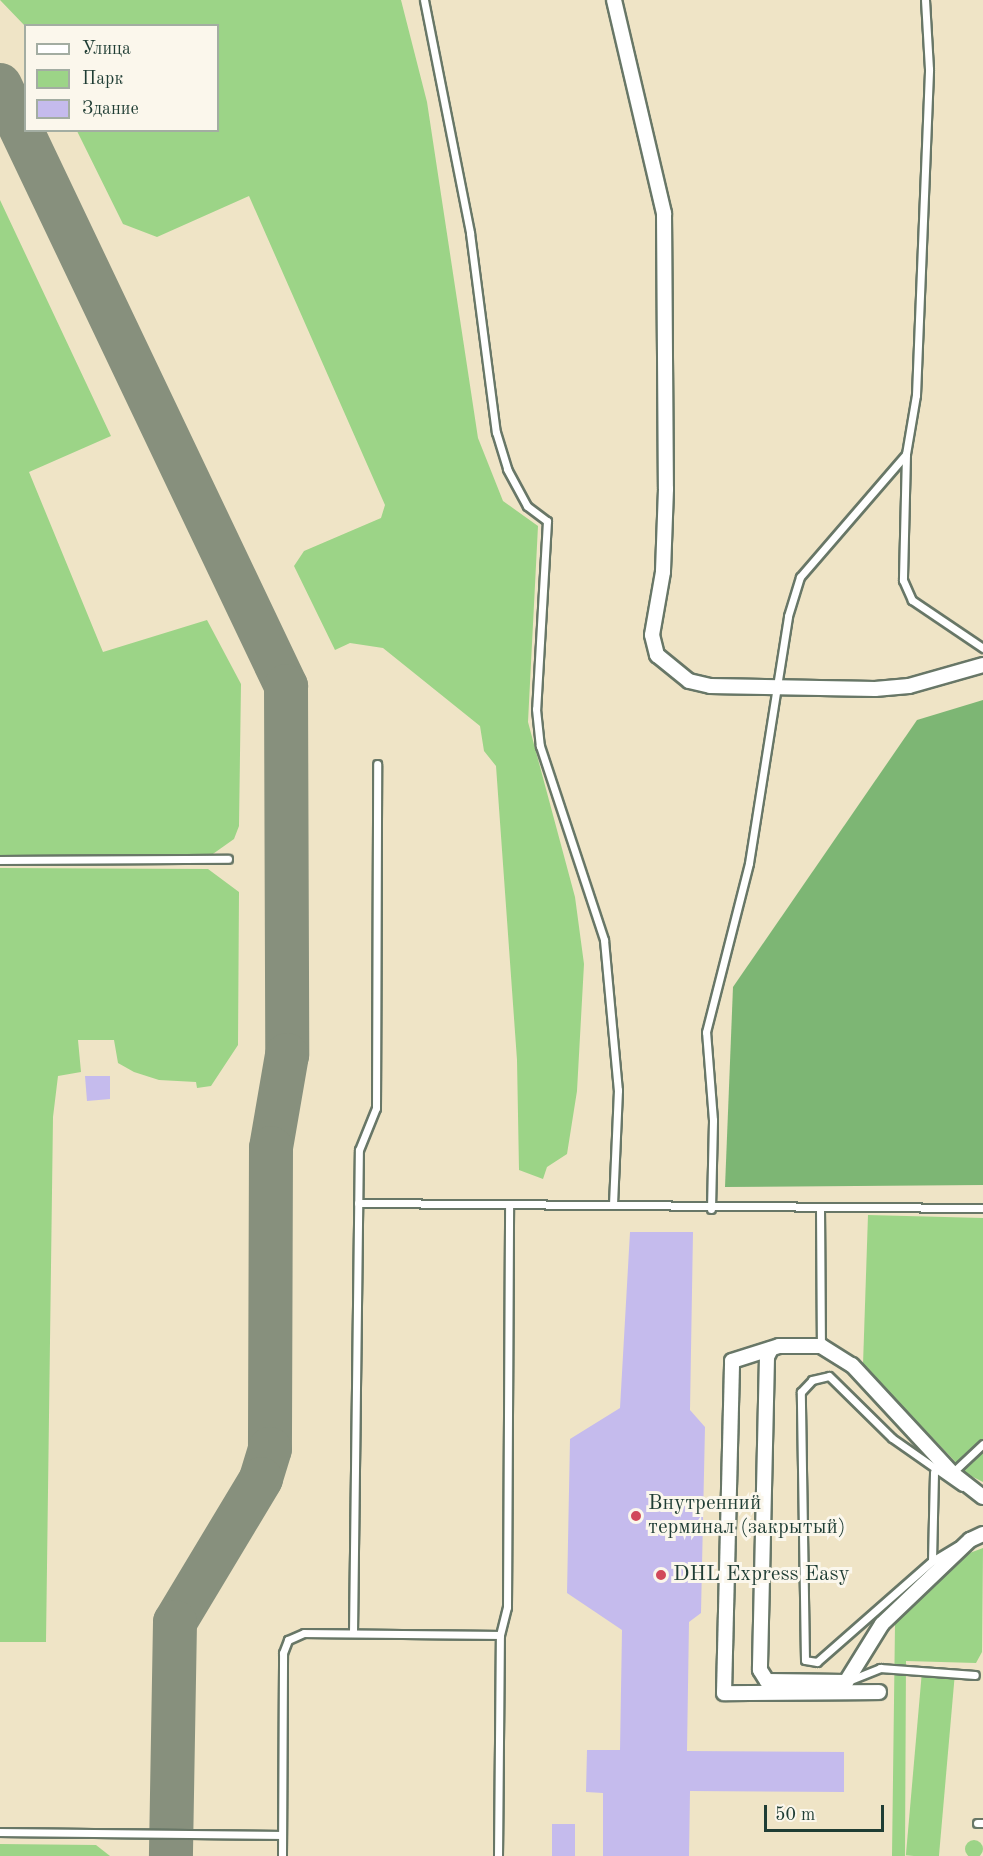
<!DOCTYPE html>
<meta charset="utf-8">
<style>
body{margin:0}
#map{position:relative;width:983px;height:1856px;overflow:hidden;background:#efe4c6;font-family:"Old Standard TT",serif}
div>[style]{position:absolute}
.green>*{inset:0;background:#9cd487;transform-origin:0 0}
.round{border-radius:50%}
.forest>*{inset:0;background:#7db674}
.taxiway>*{height:44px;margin:-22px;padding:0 22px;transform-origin:22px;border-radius:22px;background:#87907d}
.building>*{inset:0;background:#c5bbed;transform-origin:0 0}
.roads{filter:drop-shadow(2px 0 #687767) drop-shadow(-2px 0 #687767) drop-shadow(0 2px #687767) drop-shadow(0 -2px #687767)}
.lane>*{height:7px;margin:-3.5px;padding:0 3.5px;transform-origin:3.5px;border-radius:3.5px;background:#fff}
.street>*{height:14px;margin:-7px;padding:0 7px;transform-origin:7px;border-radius:7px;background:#fff}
.dots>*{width:16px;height:16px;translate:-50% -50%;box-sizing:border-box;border:3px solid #fbf7ec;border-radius:50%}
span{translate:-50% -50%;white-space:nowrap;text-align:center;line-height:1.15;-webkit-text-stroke:6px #fbf7ec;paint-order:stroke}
.poi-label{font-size:21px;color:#1f3d34}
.left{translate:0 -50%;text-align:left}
.legend{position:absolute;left:24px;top:24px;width:195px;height:108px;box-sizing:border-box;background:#fbf7ec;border:2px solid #a3ada2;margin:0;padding:8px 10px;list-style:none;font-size:18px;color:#1f3d34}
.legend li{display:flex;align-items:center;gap:12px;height:30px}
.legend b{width:30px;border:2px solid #a3ada2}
.scale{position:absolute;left:764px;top:1805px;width:120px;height:27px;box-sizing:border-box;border:3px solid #1f3d34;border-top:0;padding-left:8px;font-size:18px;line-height:21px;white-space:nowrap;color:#1f3d34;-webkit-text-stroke:4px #fbf7ec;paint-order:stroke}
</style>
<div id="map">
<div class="green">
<i style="clip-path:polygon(0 0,401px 0,427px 102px,478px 438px,503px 501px,538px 526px,528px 722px,575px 897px,584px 964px,577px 1091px,567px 1154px,547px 1167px,543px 1179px,519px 1170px,517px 1060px,496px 766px,484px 751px,480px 726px,383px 648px,350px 643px,335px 650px,294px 566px,304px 551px,381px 518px,385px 505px,249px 196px,157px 237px,123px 224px,77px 131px,218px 130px,218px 26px,25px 26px)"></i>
<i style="clip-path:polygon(0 200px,111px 436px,29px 472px,103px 652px,207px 620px,241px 684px,239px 826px,234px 839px,210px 856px,0 856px)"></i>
<i style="clip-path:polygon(0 868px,208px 869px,239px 892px,238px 1045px,211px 1086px,197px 1088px,196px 1082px,159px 1080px,134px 1072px,118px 1063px,114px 1040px,78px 1040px,81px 1072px,58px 1076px,53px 1117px,46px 1642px,0 1642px)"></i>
<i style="clip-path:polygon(868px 1215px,983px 1218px,983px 1482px,967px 1474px,863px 1365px)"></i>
<i style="clip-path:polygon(983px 1548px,982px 1652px,976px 1663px,906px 1661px,905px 1856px,892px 1856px,895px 1624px,967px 1554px)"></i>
<i style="left:922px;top:1671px;width:33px;height:185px;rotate:5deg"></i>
<i class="round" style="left:965px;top:1840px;width:18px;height:18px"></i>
<i style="clip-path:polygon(0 1844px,96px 1845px,110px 1856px,0 1856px)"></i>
</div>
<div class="forest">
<i style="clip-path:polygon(983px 700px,983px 1185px,725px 1187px,733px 987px,917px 720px)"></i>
</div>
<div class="taxiway">
<i style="left:0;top:85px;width:666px;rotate:64.55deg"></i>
<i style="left:286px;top:686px;width:369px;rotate:89.8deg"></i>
<i style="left:287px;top:1055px;width:94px;rotate:99.8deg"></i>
<i style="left:271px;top:1148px;width:301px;rotate:90.2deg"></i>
<i style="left:270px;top:1449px;width:31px;rotate:107deg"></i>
<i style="left:261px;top:1479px;width:167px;rotate:121deg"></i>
<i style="left:175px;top:1622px;width:234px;rotate:91deg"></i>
</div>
<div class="building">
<i style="clip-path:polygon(85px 1076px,110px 1076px,110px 1099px,87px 1101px)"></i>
<i style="clip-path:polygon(630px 1232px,693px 1232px,690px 1410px,705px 1427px,701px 1613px,689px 1622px,687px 1751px,844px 1752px,844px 1792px,690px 1791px,689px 1856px,603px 1856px,603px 1793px,586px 1792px,587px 1750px,620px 1750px,622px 1630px,567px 1593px,570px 1439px,620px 1408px)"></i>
<i style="left:552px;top:1824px;width:23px;height:32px"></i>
</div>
<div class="roads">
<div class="lane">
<i style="left:424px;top:0;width:237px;rotate:78.8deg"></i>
<i style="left:470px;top:233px;width:201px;rotate:82.6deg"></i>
<i style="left:496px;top:432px;width:39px;rotate:73deg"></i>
<i style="left:507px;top:469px;width:42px;rotate:61.6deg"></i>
<i style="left:527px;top:506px;width:25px;rotate:37deg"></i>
<i style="left:547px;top:521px;width:188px;rotate:93.3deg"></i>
<i style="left:536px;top:709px;width:37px;rotate:84deg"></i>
<i style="left:540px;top:746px;width:204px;rotate:71.7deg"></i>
<i style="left:604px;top:940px;width:151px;rotate:84.7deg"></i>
<i style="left:618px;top:1090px;width:114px;rotate:92.5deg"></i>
<i style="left:906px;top:454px;width:126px;rotate:91.4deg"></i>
<i style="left:903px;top:580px;width:22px;rotate:66deg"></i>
<i style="left:912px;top:600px;width:86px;rotate:34.1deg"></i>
<i style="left:0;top:860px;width:228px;rotate:-0.3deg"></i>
<i style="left:358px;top:1203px;width:625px;rotate:0.46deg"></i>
<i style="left:820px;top:1208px;width:138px;rotate:89.6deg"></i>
<i style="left:711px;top:1209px;width:89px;rotate:-88.7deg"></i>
<i style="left:713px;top:1120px;width:88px;rotate:-94.5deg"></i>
<i style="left:706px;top:1032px;width:174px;rotate:-75.7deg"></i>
<i style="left:749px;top:863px;width:250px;rotate:-81deg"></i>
<i style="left:788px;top:616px;width:41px;rotate:-72.9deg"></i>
<i style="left:800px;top:577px;width:162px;rotate:-49.2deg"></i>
<i style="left:906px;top:454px;width:60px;rotate:-80.4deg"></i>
<i style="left:916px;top:395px;width:326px;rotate:-87.7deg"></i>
<i style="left:929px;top:69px;width:69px;rotate:-93.3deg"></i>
<i style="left:952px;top:1473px;width:42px;rotate:-43.1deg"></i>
<i style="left:957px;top:1546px;width:29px;rotate:149deg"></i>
<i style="left:932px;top:1561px;width:153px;rotate:138.7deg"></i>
<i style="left:817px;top:1662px;width:12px;rotate:-171deg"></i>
<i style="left:805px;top:1660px;width:268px;rotate:-90.9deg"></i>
<i style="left:801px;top:1392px;width:16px;rotate:-47deg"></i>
<i style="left:812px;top:1380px;width:17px;rotate:-13deg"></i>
<i style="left:829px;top:1376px;width:88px;rotate:44.5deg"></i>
<i style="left:892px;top:1438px;width:85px;rotate:35deg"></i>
<i style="left:932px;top:1561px;width:89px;rotate:-88.7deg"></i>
<i style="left:353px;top:1633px;width:483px;rotate:-89.3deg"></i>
<i style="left:359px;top:1150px;width:45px;rotate:-68deg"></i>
<i style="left:376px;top:1108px;width:344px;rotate:-89.8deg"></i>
<i style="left:848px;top:1681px;width:35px;rotate:-22deg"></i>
<i style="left:880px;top:1668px;width:95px;rotate:4.2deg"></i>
<i style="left:977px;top:1823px;width:6px"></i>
<i style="left:0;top:1832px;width:282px;rotate:0.6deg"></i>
<i style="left:282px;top:1856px;width:203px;rotate:-89.7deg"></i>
<i style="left:283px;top:1653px;width:14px;rotate:-69deg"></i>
<i style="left:288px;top:1640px;width:17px;rotate:-24deg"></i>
<i style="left:304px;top:1633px;width:196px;rotate:0.6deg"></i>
<i style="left:498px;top:1856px;width:221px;rotate:-89.5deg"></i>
<i style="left:500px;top:1635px;width:29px;rotate:-76deg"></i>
<i style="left:507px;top:1607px;width:403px;rotate:-89.7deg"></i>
</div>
<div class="street">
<i style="left:614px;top:0;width:219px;rotate:76.8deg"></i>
<i style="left:664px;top:213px;width:276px;rotate:89.6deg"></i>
<i style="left:666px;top:489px;width:83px;rotate:92.1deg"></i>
<i style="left:663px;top:572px;width:64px;rotate:99.9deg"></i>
<i style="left:652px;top:635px;width:21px;rotate:76deg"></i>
<i style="left:657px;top:655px;width:41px;rotate:39.1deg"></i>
<i style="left:689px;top:681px;width:22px;rotate:13deg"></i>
<i style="left:710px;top:686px;width:165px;rotate:1deg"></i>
<i style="left:875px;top:689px;width:34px;rotate:-5deg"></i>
<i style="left:909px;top:686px;width:77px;rotate:-15.8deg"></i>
<i style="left:771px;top:1349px;width:9px;rotate:117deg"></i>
<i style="left:767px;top:1357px;width:313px;rotate:91.3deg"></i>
<i style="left:760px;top:1670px;width:13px;rotate:58deg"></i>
<i style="left:767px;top:1681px;width:79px;rotate:0.7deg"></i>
<i style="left:846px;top:1682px;width:68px;rotate:-58.2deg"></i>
<i style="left:882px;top:1624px;width:122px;rotate:-43.7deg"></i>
<i style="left:970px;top:1540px;width:14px;rotate:-25deg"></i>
<i style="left:879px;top:1692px;width:155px;rotate:179.6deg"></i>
<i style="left:724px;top:1693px;width:332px;rotate:-88.6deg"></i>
<i style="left:732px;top:1361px;width:49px;rotate:-17.7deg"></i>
<i style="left:779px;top:1346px;width:42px"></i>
<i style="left:821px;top:1346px;width:36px;rotate:32deg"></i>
<i style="left:852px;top:1365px;width:147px;rotate:47.2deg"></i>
<i style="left:952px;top:1473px;width:39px;rotate:38deg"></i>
</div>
</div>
<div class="dots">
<i style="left:636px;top:1516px;background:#d1495b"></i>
<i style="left:661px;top:1575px;background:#d1495b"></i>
</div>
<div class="poi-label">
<span class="left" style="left:648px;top:1516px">Внутренний<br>терминал (закрытый)</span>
<span class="left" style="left:673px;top:1575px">DHL Express Easy</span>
</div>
<ul class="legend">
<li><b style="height:8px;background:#fff"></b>Улица</li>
<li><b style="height:16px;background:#9cd487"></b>Парк</li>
<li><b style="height:16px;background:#c5bbed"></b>Здание</li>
</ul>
<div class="scale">50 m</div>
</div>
